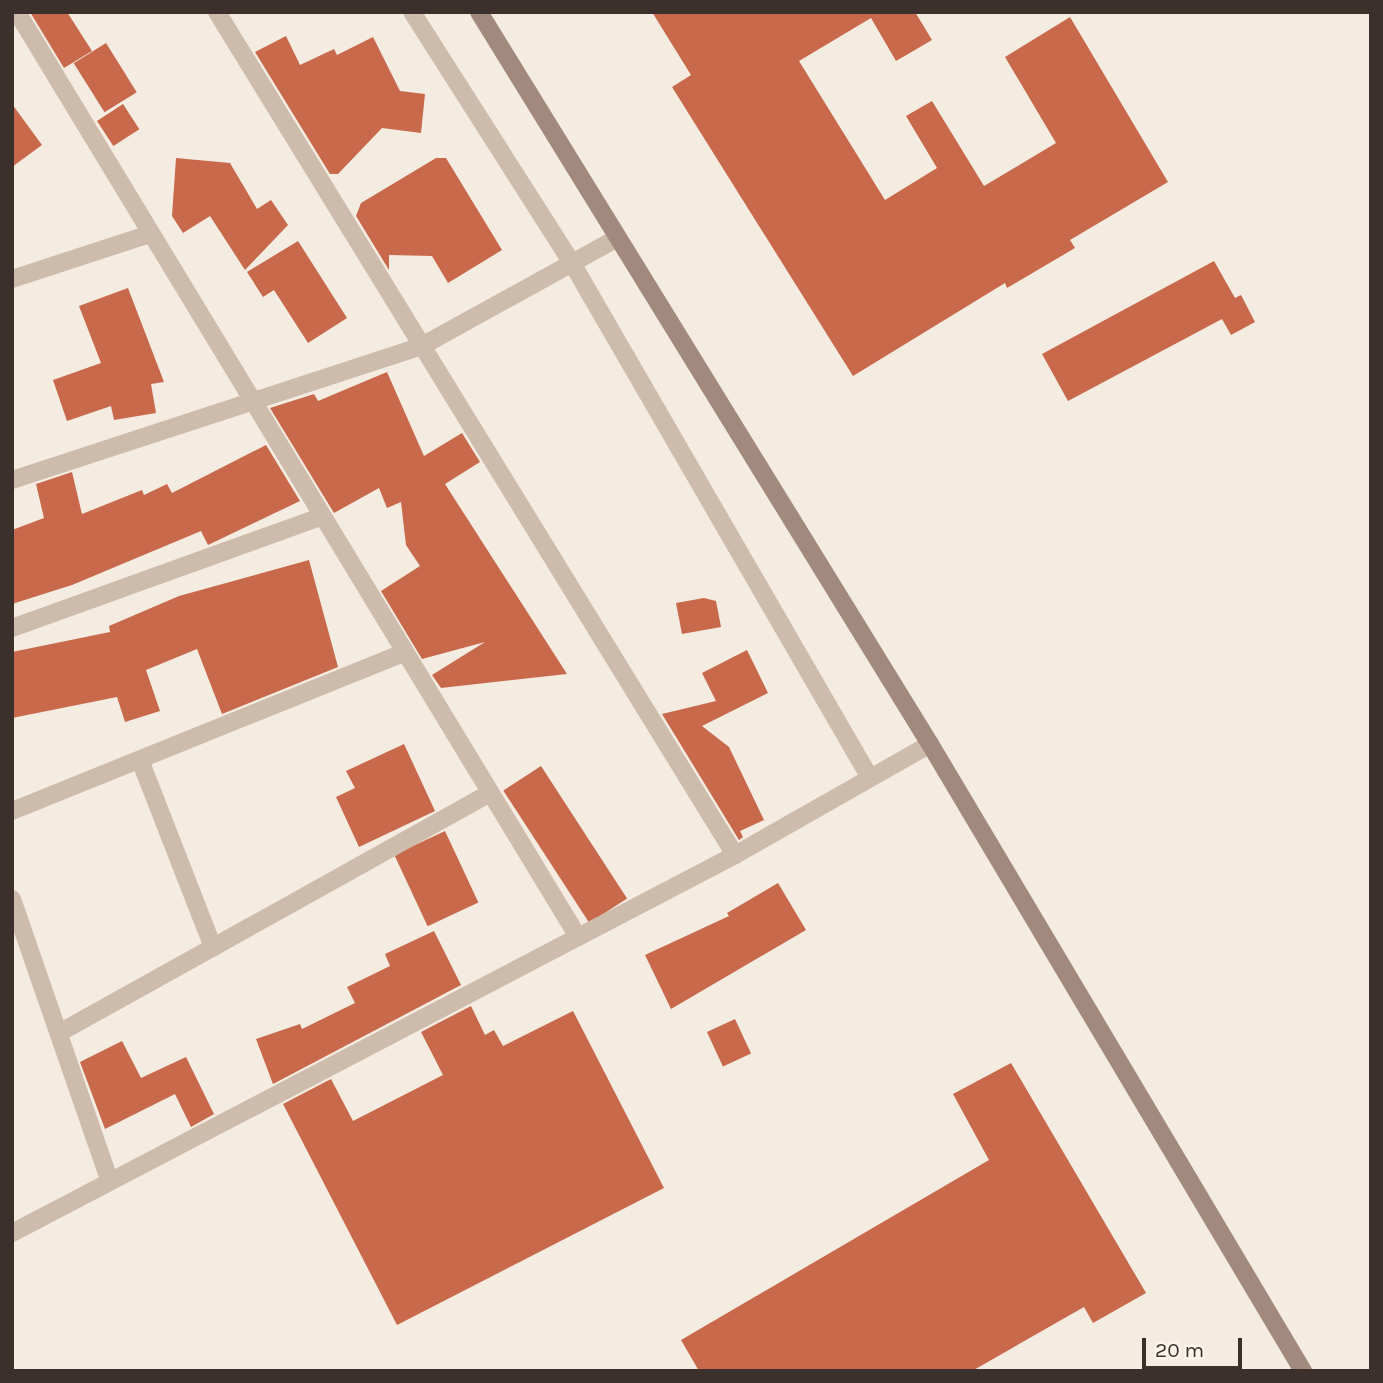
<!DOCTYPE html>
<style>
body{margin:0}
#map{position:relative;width:1383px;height:1383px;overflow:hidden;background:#f4ebe1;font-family:Karla,sans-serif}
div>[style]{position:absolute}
.building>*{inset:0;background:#c8694b;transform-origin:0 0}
.street>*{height:18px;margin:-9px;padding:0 9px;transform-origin:9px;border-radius:9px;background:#cdbbac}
.secondary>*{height:18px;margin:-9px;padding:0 9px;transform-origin:9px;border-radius:9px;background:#a18a7d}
span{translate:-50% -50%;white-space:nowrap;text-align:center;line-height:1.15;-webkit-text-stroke:5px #fbf5ee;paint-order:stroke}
.frame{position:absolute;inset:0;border:14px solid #3b302b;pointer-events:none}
.scale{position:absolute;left:1142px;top:1338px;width:100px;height:32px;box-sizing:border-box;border:4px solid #3b302b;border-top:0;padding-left:9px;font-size:21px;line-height:24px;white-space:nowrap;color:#3b302b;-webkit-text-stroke:5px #fbf5ee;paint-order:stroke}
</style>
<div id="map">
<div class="building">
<i style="clip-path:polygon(30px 12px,67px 12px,92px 51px,64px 68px)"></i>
<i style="clip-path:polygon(652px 12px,915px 12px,932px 40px,896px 61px,871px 18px,799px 61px,885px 200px,937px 168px,906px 116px,932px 101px,984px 186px,1056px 143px,1005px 57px,1070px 17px,1168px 182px,1070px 240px,1075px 248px,1007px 288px,1005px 283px,853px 376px,672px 87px,691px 75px)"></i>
<i style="clip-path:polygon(286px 36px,300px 65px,334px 49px,337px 55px,373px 37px,400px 91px,425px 94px,421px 133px,382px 128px,338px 174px,330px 174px,255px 52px)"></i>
<i style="left:106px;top:43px;width:58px;height:38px;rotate:58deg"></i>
<i style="clip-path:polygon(12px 104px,42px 145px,12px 167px)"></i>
<i style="left:123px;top:104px;width:30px;height:31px;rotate:57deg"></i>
<i style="clip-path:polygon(176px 158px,230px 163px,257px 209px,271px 200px,288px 225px,245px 270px,210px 216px,183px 233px,172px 216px)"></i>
<i style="clip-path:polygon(436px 158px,446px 158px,502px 250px,448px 283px,432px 256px,389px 255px,389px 270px,356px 216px,361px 203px)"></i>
<i style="clip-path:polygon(298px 241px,347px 318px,308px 343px,274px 290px,263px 297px,247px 272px)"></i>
<i style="clip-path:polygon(1214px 261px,1235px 298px,1241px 295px,1255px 322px,1231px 335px,1222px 319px,1068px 401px,1042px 354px)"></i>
<i style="clip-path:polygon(128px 288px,164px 382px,151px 384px,156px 413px,114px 420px,111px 406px,67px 421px,53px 380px,101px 363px,79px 306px)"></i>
<i style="clip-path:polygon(387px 372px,424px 456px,462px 433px,480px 462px,445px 484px,567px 674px,441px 688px,432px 675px,485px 642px,422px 659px,381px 591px,420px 566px,406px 545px,401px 502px,387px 508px,379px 488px,334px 513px,270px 408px,314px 394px,318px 401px)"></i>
<i style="clip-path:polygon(266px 445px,300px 501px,208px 545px,201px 531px,72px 585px,12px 604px,12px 530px,44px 518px,36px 484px,72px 472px,82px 514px,142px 490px,144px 495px,167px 484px,172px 493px)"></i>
<i style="clip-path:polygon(309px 560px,338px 667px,222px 714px,197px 649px,146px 670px,160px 711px,125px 722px,117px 697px,12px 718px,12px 652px,110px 632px,109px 626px,179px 596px)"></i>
<i style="clip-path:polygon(704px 598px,716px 601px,721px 627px,682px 634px,676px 603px)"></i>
<i style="clip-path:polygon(747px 650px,768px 693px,702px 726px,729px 747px,764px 820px,740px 831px,743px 837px,739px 840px,662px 714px,716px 701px,702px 673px)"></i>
<i style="clip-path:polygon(404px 744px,435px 811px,359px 847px,336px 797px,355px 788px,346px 771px)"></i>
<i style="left:541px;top:766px;width:158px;height:45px;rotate:57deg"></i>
<i style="left:445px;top:831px;width:79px;height:56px;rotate:65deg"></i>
<i style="clip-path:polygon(778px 883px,806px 930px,671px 1009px,645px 955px,729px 916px,727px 913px)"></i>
<i style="clip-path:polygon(434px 931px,461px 985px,273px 1084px,256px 1039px,300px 1024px,302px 1029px,355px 1003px,347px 987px,390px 966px,385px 954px)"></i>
<i style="clip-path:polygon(471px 1006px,485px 1035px,494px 1030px,503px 1046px,573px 1011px,664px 1188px,397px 1325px,283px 1104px,331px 1079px,353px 1121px,443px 1075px,421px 1032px)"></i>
<i style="left:735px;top:1019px;width:38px;height:31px;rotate:65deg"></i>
<i style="clip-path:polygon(122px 1041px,141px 1078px,186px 1057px,214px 1114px,191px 1127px,175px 1094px,105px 1129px,80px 1062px)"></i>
<i style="clip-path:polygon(1011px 1063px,1146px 1293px,1093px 1323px,1084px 1307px,972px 1371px,699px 1371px,681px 1340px,989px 1160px,953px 1094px)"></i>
</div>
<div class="street">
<i style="left:17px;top:12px;width:1082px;rotate:58.76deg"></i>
<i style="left:217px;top:12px;width:989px;rotate:58.43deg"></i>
<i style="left:412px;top:12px;width:298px;rotate:57.5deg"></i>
<i style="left:572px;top:263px;width:595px;rotate:59.94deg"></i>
<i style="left:12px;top:279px;width:145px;rotate:-18.1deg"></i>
<i style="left:12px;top:480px;width:429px;rotate:-18.1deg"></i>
<i style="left:420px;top:347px;width:224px;rotate:-28.9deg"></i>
<i style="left:12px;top:628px;width:328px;rotate:-19.8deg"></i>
<i style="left:140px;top:760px;width:201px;rotate:68.7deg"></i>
<i style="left:12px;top:811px;width:423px;rotate:-22deg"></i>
<i style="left:12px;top:899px;width:299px;rotate:70.9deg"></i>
<i style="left:59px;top:1033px;width:493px;rotate:-29.1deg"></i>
<i style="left:12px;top:1233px;width:816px;rotate:-27.6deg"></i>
<i style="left:735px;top:855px;width:224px;rotate:-29.6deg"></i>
</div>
<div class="secondary">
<i style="left:479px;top:12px;width:860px;rotate:58.36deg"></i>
<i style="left:930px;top:744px;width:730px;rotate:59.25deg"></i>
</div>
<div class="frame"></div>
<div class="scale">20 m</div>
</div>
